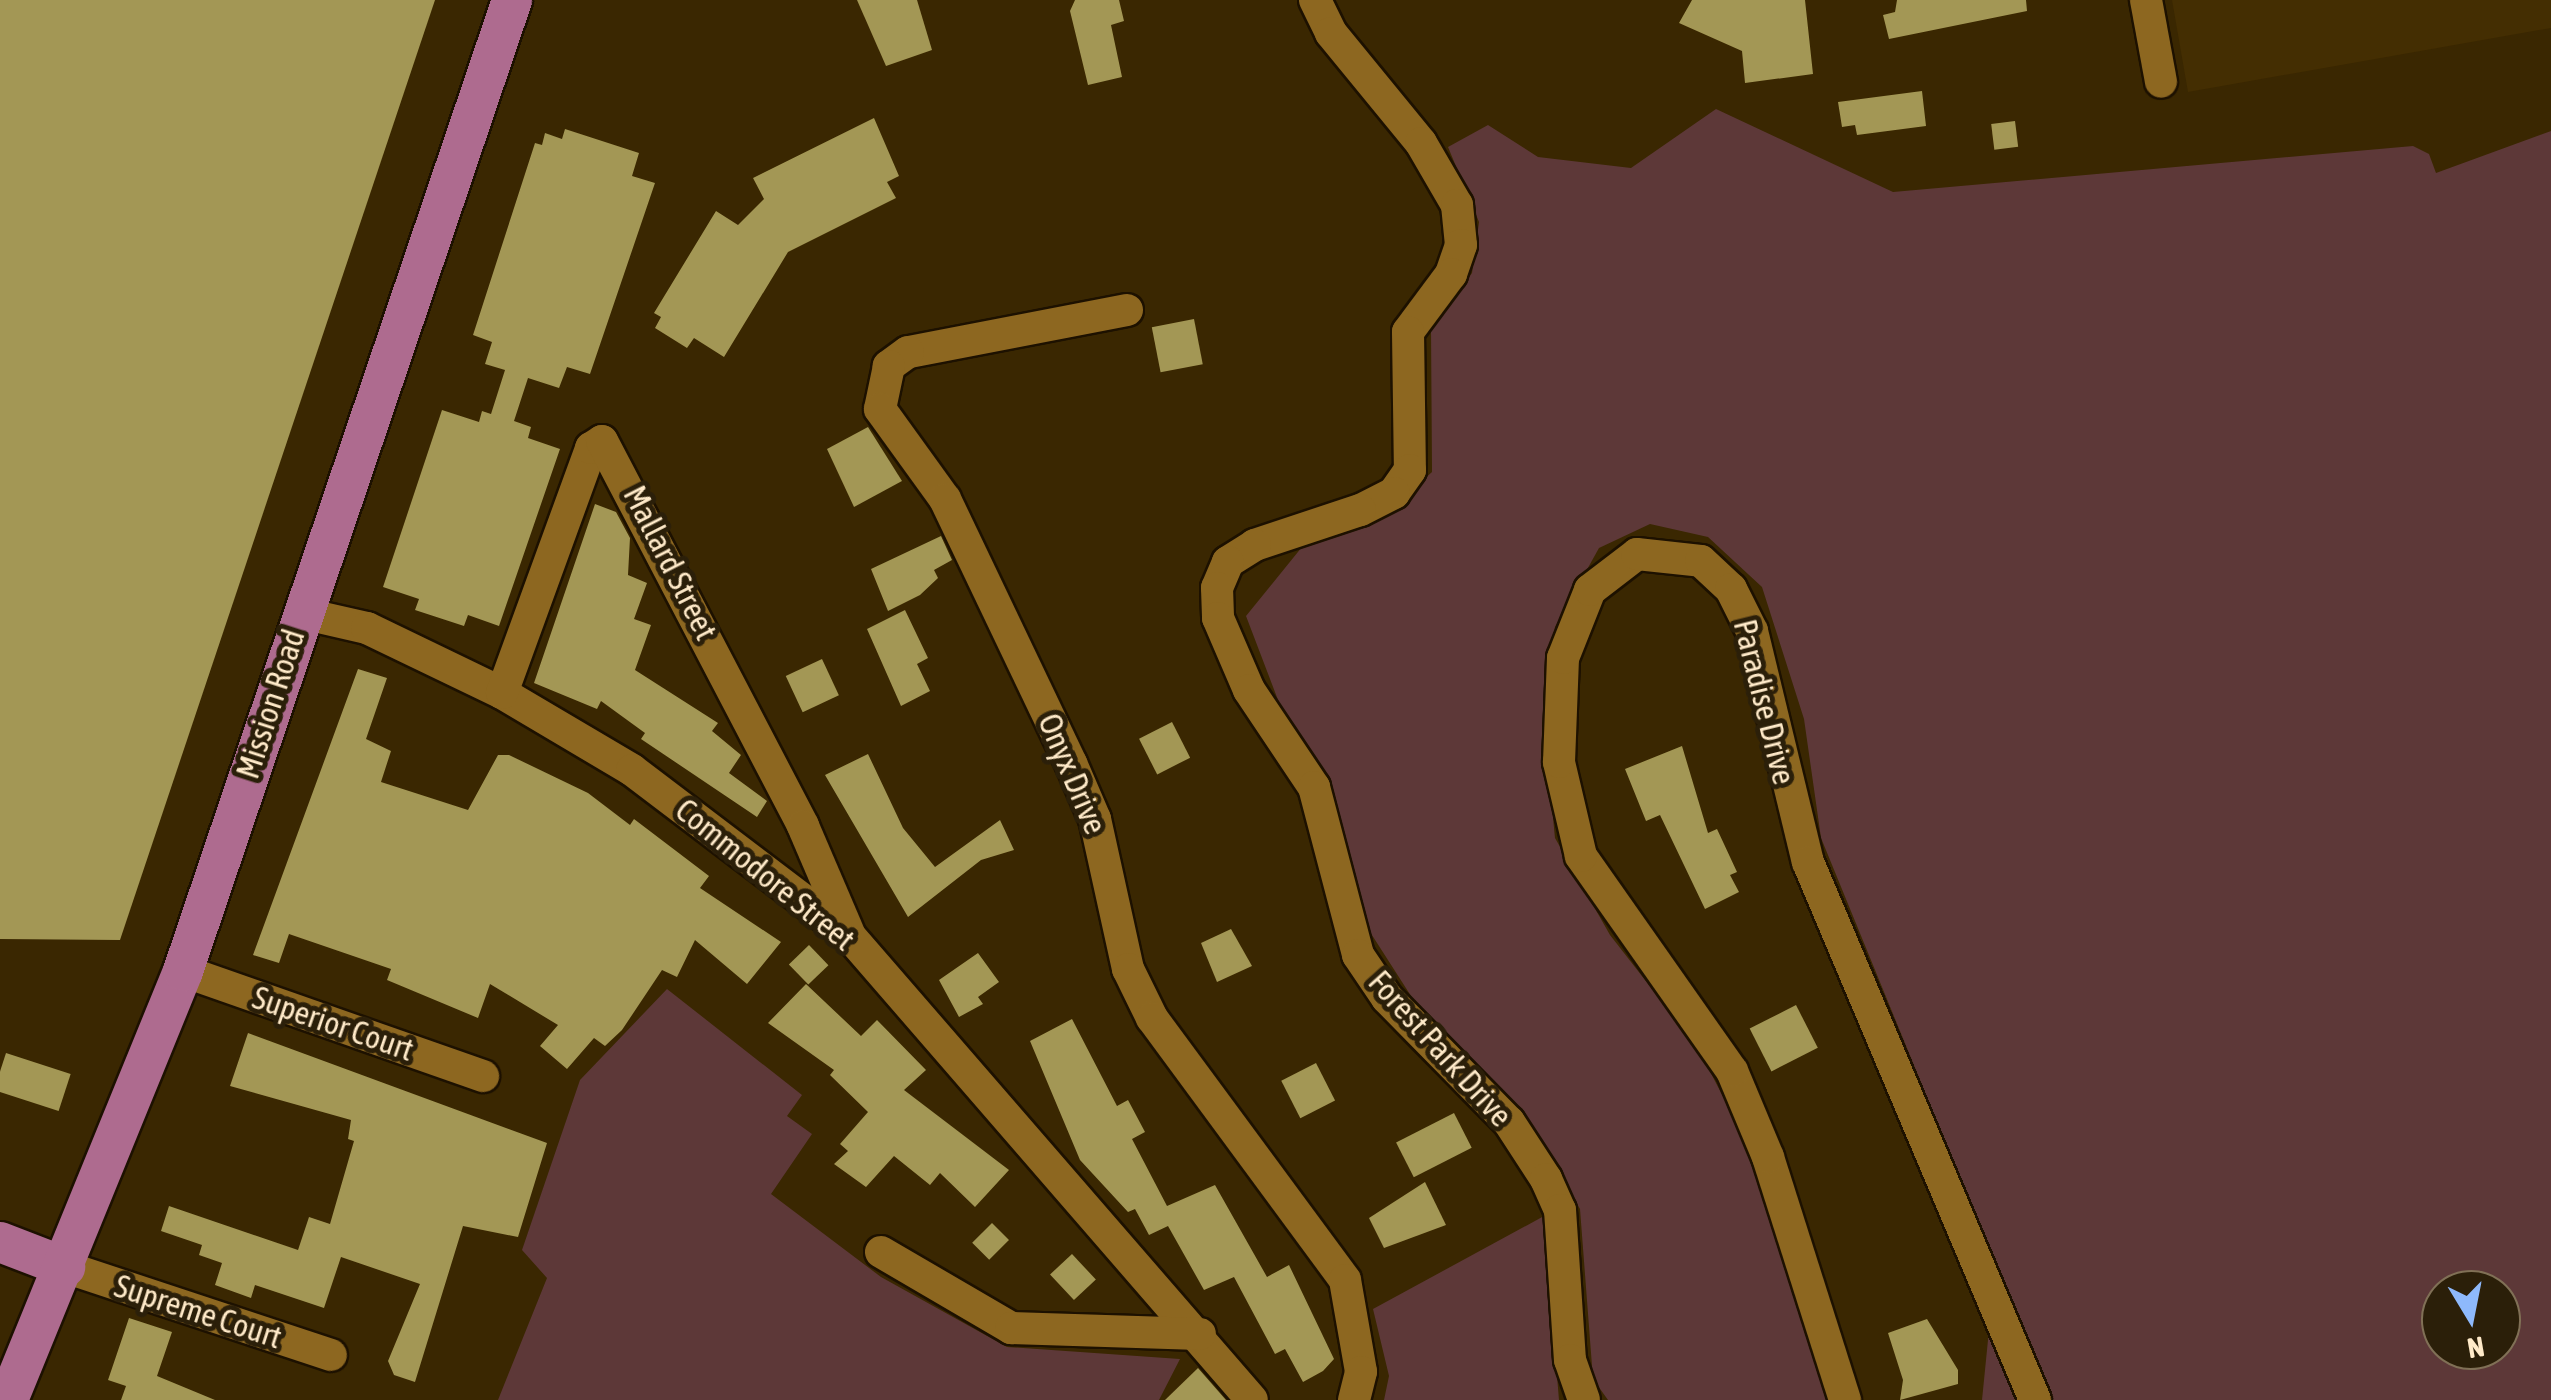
<!DOCTYPE html>
<style>
body{margin:0}
#map{position:relative;width:2551px;height:1400px;overflow:hidden;background:#3a2701;font-family:"Asap Condensed",sans-serif}
div>[style]{position:absolute}
.built>*{inset:0;background:#442e02}
.green>*{inset:0;background:#5d3838}
.building>*{inset:0;background:#a39755;transform-origin:0 0}
.roads{filter:drop-shadow(2px 0 #1d1100) drop-shadow(-2px 0 #1d1100) drop-shadow(0 2px #1d1100) drop-shadow(0 -2px #1d1100)}
.minor>*{height:32px;margin:-16px;padding:0 16px;transform-origin:16px;border-radius:16px;background:#8d6720}
.major>*{height:40px;margin:-20px;padding:0 20px;transform-origin:20px;border-radius:20px;background:#ae6b8f}
span{translate:-50% -50%;white-space:nowrap;text-align:center;line-height:1.15;-webkit-text-stroke:10px #2b1f09;paint-order:stroke}
.street-label{font-size:32px;color:#ffeac9}
.north{position:absolute;left:2421px;top:1270px;width:100px;height:100px;box-sizing:border-box;background:#2b1f09;border:2px solid #807056;border-radius:50%;rotate:170deg;font-size:28px;font-weight:700;line-height:40px;text-align:center;color:#ffeac9}
.north::after{content:'';display:block;margin:auto;width:35px;height:45px;background:#8eb9fc;clip-path:polygon(50% 0,100% 100%,50% 72%,0 100%)}
</style>
<div id="map">
<div class="built">
<i style="clip-path:polygon(2172px 0,2551px 0,2551px 28px,2188px 92px)"></i>
</div>
<div class="green">
<i style="clip-path:polygon(evenodd,1716px 109px,1893px 192px,2413px 146px,2429px 154px,2436px 173px,2551px 131px,2551px 1400px,2051px 1400px,1821px 838px,1804px 719px,1762px 587px,1708px 537px,1650px 524px,1599px 548px,1555px 627px,1545px 734px,1555px 838px,1610px 935px,1698px 1048px,1751px 1151px,1831px 1400px,1608px 1400px,1593px 1379px,1580px 1209px,1531px 1123px,1420px 1010px,1361px 918px,1246px 616px,1306px 542px,1377px 522px,1432px 472px,1431px 330px,1472px 273px,1479px 222px,1448px 147px,1488px 125px,1538px 157px,1631px 168px,1716px 109px,2441px 1290px,2501px 1290px,2501px 1350px,2441px 1350px,2441px 1290px)"></i>
<i style="clip-path:polygon(667px 989px,802px 1095px,787px 1116px,812px 1134px,771px 1194px,881px 1277px,1007px 1347px,1180px 1359px,1159px 1400px,498px 1400px,547px 1278px,522px 1250px,580px 1080px)"></i>
<i style="clip-path:polygon(1544px 1216px,1559px 1400px,1384px 1400px,1389px 1376px,1373px 1309px)"></i>
<i style="clip-path:polygon(1990px 1320px,2019px 1400px,1982px 1400px)"></i>
</div>
<div class="building">
<i style="clip-path:polygon(0 0,435px 0,120px 940px,0 939px)"></i>
<i style="clip-path:polygon(857px 0,917px 0,932px 50px,886px 66px)"></i>
<i style="clip-path:polygon(1075px 0,1119px 0,1124px 21px,1111px 25px,1122px 77px,1088px 85px,1070px 11px)"></i>
<i style="clip-path:polygon(1692px 0,1805px 0,1813px 74px,1745px 83px,1742px 51px,1679px 23px)"></i>
<i style="clip-path:polygon(1897px 0,2026px 0,2027px 11px,1889px 39px,1883px 15px,1895px 12px)"></i>
<i style="clip-path:polygon(1922px 91px,1926px 126px,1857px 135px,1855px 125px,1842px 127px,1838px 102px)"></i>
<i style="clip-path:polygon(874px 118px,899px 176px,887px 182px,896px 198px,788px 252px,724px 357px,694px 338px,687px 348px,655px 328px,661px 317px,654px 313px,716px 211px,738px 225px,764px 199px,753px 178px)"></i>
<i style="left:2015px;top:121px;width:26px;height:24px;rotate:83deg"></i>
<i style="clip-path:polygon(565px 129px,639px 153px,632px 176px,655px 183px,590px 374px,567px 367px,559px 388px,528px 378px,514px 421px,531px 427px,528px 438px,560px 449px,499px 626px,468px 615px,464px 626px,415px 610px,419px 599px,383px 587px,442px 410px,479px 422px,482px 411px,491px 414px,505px 370px,485px 364px,492px 342px,473px 335px,535px 143px,542px 145px,545px 133px,562px 139px)"></i>
<i style="left:1194px;top:319px;width:46px;height:43px;rotate:79deg"></i>
<i style="clip-path:polygon(868px 427px,902px 481px,854px 507px,827px 449px)"></i>
<i style="clip-path:polygon(595px 504px,616px 512px,630px 538px,628px 575px,647px 583px,634px 619px,651px 625px,635px 670px,718px 723px,712px 731px,741px 755px,729px 773px,767px 801px,757px 817px,641px 739px,645px 733px,601px 701px,597px 709px,534px 683px)"></i>
<i style="clip-path:polygon(941px 536px,952px 560px,934px 570px,938px 578px,920px 595px,888px 611px,871px 569px)"></i>
<i style="clip-path:polygon(905px 610px,928px 658px,917px 664px,930px 691px,901px 706px,867px 629px)"></i>
<i style="left:822px;top:659px;width:40px;height:40px;rotate:65deg"></i>
<i style="clip-path:polygon(358px 669px,387px 678px,366px 739px,391px 751px,381px 782px,468px 810px,498px 755px,509px 755px,588px 793px,630px 825px,634px 819px,709px 876px,700px 888px,781px 942px,747px 984px,695px 940px,677px 977px,662px 970px,622px 1030px,605px 1046px,594px 1038px,567px 1069px,540px 1046px,558px 1025px,490px 984px,478px 1018px,387px 980px,391px 969px,289px 934px,279px 963px,253px 955px)"></i>
<i style="left:1172px;top:722px;width:40px;height:37px;rotate:63deg"></i>
<i style="clip-path:polygon(1682px 746px,1708px 833px,1717px 829px,1737px 872px,1730px 875px,1739px 892px,1705px 909px,1660px 815px,1646px 821px,1625px 769px)"></i>
<i style="clip-path:polygon(868px 754px,903px 828px,935px 867px,1000px 820px,1014px 850px,981px 860px,908px 917px,825px 775px)"></i>
<i style="clip-path:polygon(1231px 929px,1252px 966px,1217px 982px,1201px 943px)"></i>
<i style="left:809px;top:945px;width:28px;height:28px;rotate:46deg"></i>
<i style="clip-path:polygon(978px 953px,999px 982px,978px 997px,983px 1004px,959px 1017px,939px 980px)"></i>
<i style="clip-path:polygon(806px 984px,861px 1036px,877px 1020px,926px 1070px,904px 1090px,1009px 1170px,975px 1207px,940px 1173px,930px 1185px,894px 1156px,866px 1187px,834px 1164px,848px 1151px,840px 1144px,868px 1112px,830px 1075px,834px 1070px,768px 1023px)"></i>
<i style="left:1796px;top:1005px;width:48px;height:52px;rotate:63deg"></i>
<i style="clip-path:polygon(1072px 1019px,1117px 1106px,1128px 1100px,1145px 1132px,1132px 1139px,1167px 1206px,1215px 1185px,1267px 1277px,1289px 1265px,1334px 1359px,1323px 1371px,1303px 1382px,1285px 1349px,1275px 1354px,1234px 1277px,1204px 1290px,1168px 1226px,1149px 1235px,1135px 1209px,1128px 1212px,1080px 1160px,1030px 1041px)"></i>
<i style="clip-path:polygon(248px 1033px,547px 1143px,518px 1237px,463px 1226px,415px 1382px,394px 1375px,388px 1361px,420px 1284px,341px 1257px,324px 1308px,255px 1285px,251px 1298px,215px 1285px,222px 1263px,199px 1255px,202px 1245px,161px 1231px,169px 1206px,298px 1250px,309px 1217px,330px 1224px,354px 1141px,348px 1139px,351px 1120px,230px 1086px)"></i>
<i style="left:6px;top:1053px;width:68px;height:39px;rotate:18deg"></i>
<i style="left:1316px;top:1063px;width:42px;height:39px;rotate:63deg"></i>
<i style="left:1454px;top:1113px;width:39px;height:65px;rotate:63deg"></i>
<i style="clip-path:polygon(1425px 1182px,1446px 1225px,1384px 1248px,1369px 1218px)"></i>
<i style="left:992px;top:1223px;width:24px;height:28px;rotate:45deg"></i>
<i style="left:1072px;top:1254px;width:35px;height:30px;rotate:47deg"></i>
<i style="clip-path:polygon(129px 1318px,172px 1332px,157px 1376px,215px 1400px,121px 1400px,126px 1386px,108px 1380px)"></i>
<i style="clip-path:polygon(1927px 1319px,1958px 1370px,1958px 1384px,1900px 1400px,1903px 1380px,1888px 1333px)"></i>
<i style="clip-path:polygon(1198px 1368px,1226px 1400px,1165px 1400px)"></i>
</div>
<div class="roads">
<div class="minor">
<i style="left:1315px;top:0;width:37px;rotate:64deg"></i>
<i style="left:1331px;top:33px;width:142px;rotate:50.7deg"></i>
<i style="left:1421px;top:143px;width:72px;rotate:59.9deg"></i>
<i style="left:1457px;top:205px;width:40px;rotate:84.3deg"></i>
<i style="left:1461px;top:245px;width:31px;rotate:109deg"></i>
<i style="left:1451px;top:274px;width:72px;rotate:126.6deg"></i>
<i style="left:1408px;top:332px;width:138px;rotate:89.2deg"></i>
<i style="left:1410px;top:470px;width:28px;rotate:125deg"></i>
<i style="left:1394px;top:493px;width:38px;rotate:153deg"></i>
<i style="left:1360px;top:510px;width:111px;rotate:161.6deg"></i>
<i style="left:1255px;top:545px;width:32px;rotate:148deg"></i>
<i style="left:1228px;top:562px;width:28px;rotate:113deg"></i>
<i style="left:1217px;top:588px;width:30px;rotate:88deg"></i>
<i style="left:1218px;top:618px;width:78px;rotate:66.7deg"></i>
<i style="left:1249px;top:690px;width:117px;rotate:56.2deg"></i>
<i style="left:1314px;top:787px;width:174px;rotate:75.3deg"></i>
<i style="left:1358px;top:955px;width:52px;rotate:56deg"></i>
<i style="left:1387px;top:998px;width:174px;rotate:45.5deg"></i>
<i style="left:1509px;top:1122px;width:68px;rotate:57deg"></i>
<i style="left:1546px;top:1179px;width:34px;rotate:66deg"></i>
<i style="left:1560px;top:1210px;width:150px;rotate:86.2deg"></i>
<i style="left:1570px;top:1360px;width:42px;rotate:70.7deg"></i>
<i style="left:2146px;top:0;width:83px;rotate:79.6deg"></i>
<i style="left:1127px;top:310px;width:223px;rotate:169.1deg"></i>
<i style="left:908px;top:352px;width:24px;rotate:144deg"></i>
<i style="left:889px;top:366px;width:44px;rotate:101.8deg"></i>
<i style="left:880px;top:409px;width:111px;rotate:54.2deg"></i>
<i style="left:945px;top:499px;width:293px;rotate:64.5deg"></i>
<i style="left:1071px;top:763px;width:61px;rotate:66.8deg"></i>
<i style="left:1095px;top:819px;width:154px;rotate:77.6deg"></i>
<i style="left:1128px;top:969px;width:55px;rotate:63.9deg"></i>
<i style="left:1152px;top:1018px;width:325px;rotate:53.6deg"></i>
<i style="left:1345px;top:1280px;width:93px;rotate:80.1deg"></i>
<i style="left:1361px;top:1372px;width:29px;rotate:104deg"></i>
<i style="left:301px;top:613px;width:68px;rotate:12.8deg"></i>
<i style="left:367px;top:628px;width:150px;rotate:25.7deg"></i>
<i style="left:502px;top:693px;width:151px;rotate:30.6deg"></i>
<i style="left:632px;top:770px;width:273px;rotate:37.2deg"></i>
<i style="left:849px;top:935px;width:615px;rotate:49.09deg"></i>
<i style="left:502px;top:693px;width:261px;rotate:-70deg"></i>
<i style="left:591px;top:448px;width:13px;rotate:-32deg"></i>
<i style="left:602px;top:441px;width:434px;rotate:62.4deg"></i>
<i style="left:803px;top:826px;width:114px;rotate:66.8deg"></i>
<i style="left:183px;top:971px;width:318px;rotate:19.3deg"></i>
<i style="left:881px;top:1252px;width:151px;rotate:30.3deg"></i>
<i style="left:1011px;top:1328px;width:189px;rotate:1.8deg"></i>
<i style="left:65px;top:1267px;width:280px;rotate:18.3deg"></i>
<i style="left:1845px;top:1400px;width:255px;rotate:-107.6deg"></i>
<i style="left:1768px;top:1157px;width:93px;rotate:-112.7deg"></i>
<i style="left:1732px;top:1071px;width:263px;rotate:-125.1deg"></i>
<i style="left:1581px;top:856px;width:97px;rotate:-103.2deg"></i>
<i style="left:1559px;top:762px;width:104px;rotate:-87.8deg"></i>
<i style="left:1563px;top:658px;width:73px;rotate:-68.3deg"></i>
<i style="left:1590px;top:590px;width:59px;rotate:-37.5deg"></i>
<i style="left:1637px;top:554px;width:64px;rotate:6.2deg"></i>
<i style="left:1701px;top:561px;width:41px;rotate:43deg"></i>
<i style="left:1731px;top:589px;width:47px;rotate:63.4deg"></i>
<i style="left:1752px;top:631px;width:238px;rotate:76.4deg"></i>
<i style="left:1808px;top:862px;width:584px;rotate:67.12deg"></i>
</div>
<div class="major">
<i style="left:0;top:1242px;width:70px;rotate:21deg"></i>
<i style="left:8px;top:1400px;width:463px;rotate:-67.8deg"></i>
<i style="left:183px;top:971px;width:1025px;rotate:-71.28deg"></i>
</div>
</div>
<div class="street-label">
<span style="left:670px;top:563px;rotate:63deg">Mallard Street</span>
<span style="left:1764px;top:702px;rotate:76deg">Paradise Drive</span>
<span style="left:271px;top:704px;rotate:-72deg">Mission Road</span>
<span style="left:1072px;top:774px;rotate:67deg">Onyx Drive</span>
<span style="left:765px;top:875px;rotate:39deg">Commodore Street</span>
<span style="left:333px;top:1024px;rotate:19deg">Superior Court</span>
<span style="left:1440px;top:1049px;rotate:48deg">Forest Park Drive</span>
<span style="left:198px;top:1312px;rotate:18deg">Supreme Court</span>
</div>
<div class="north">N</div>
</div>
